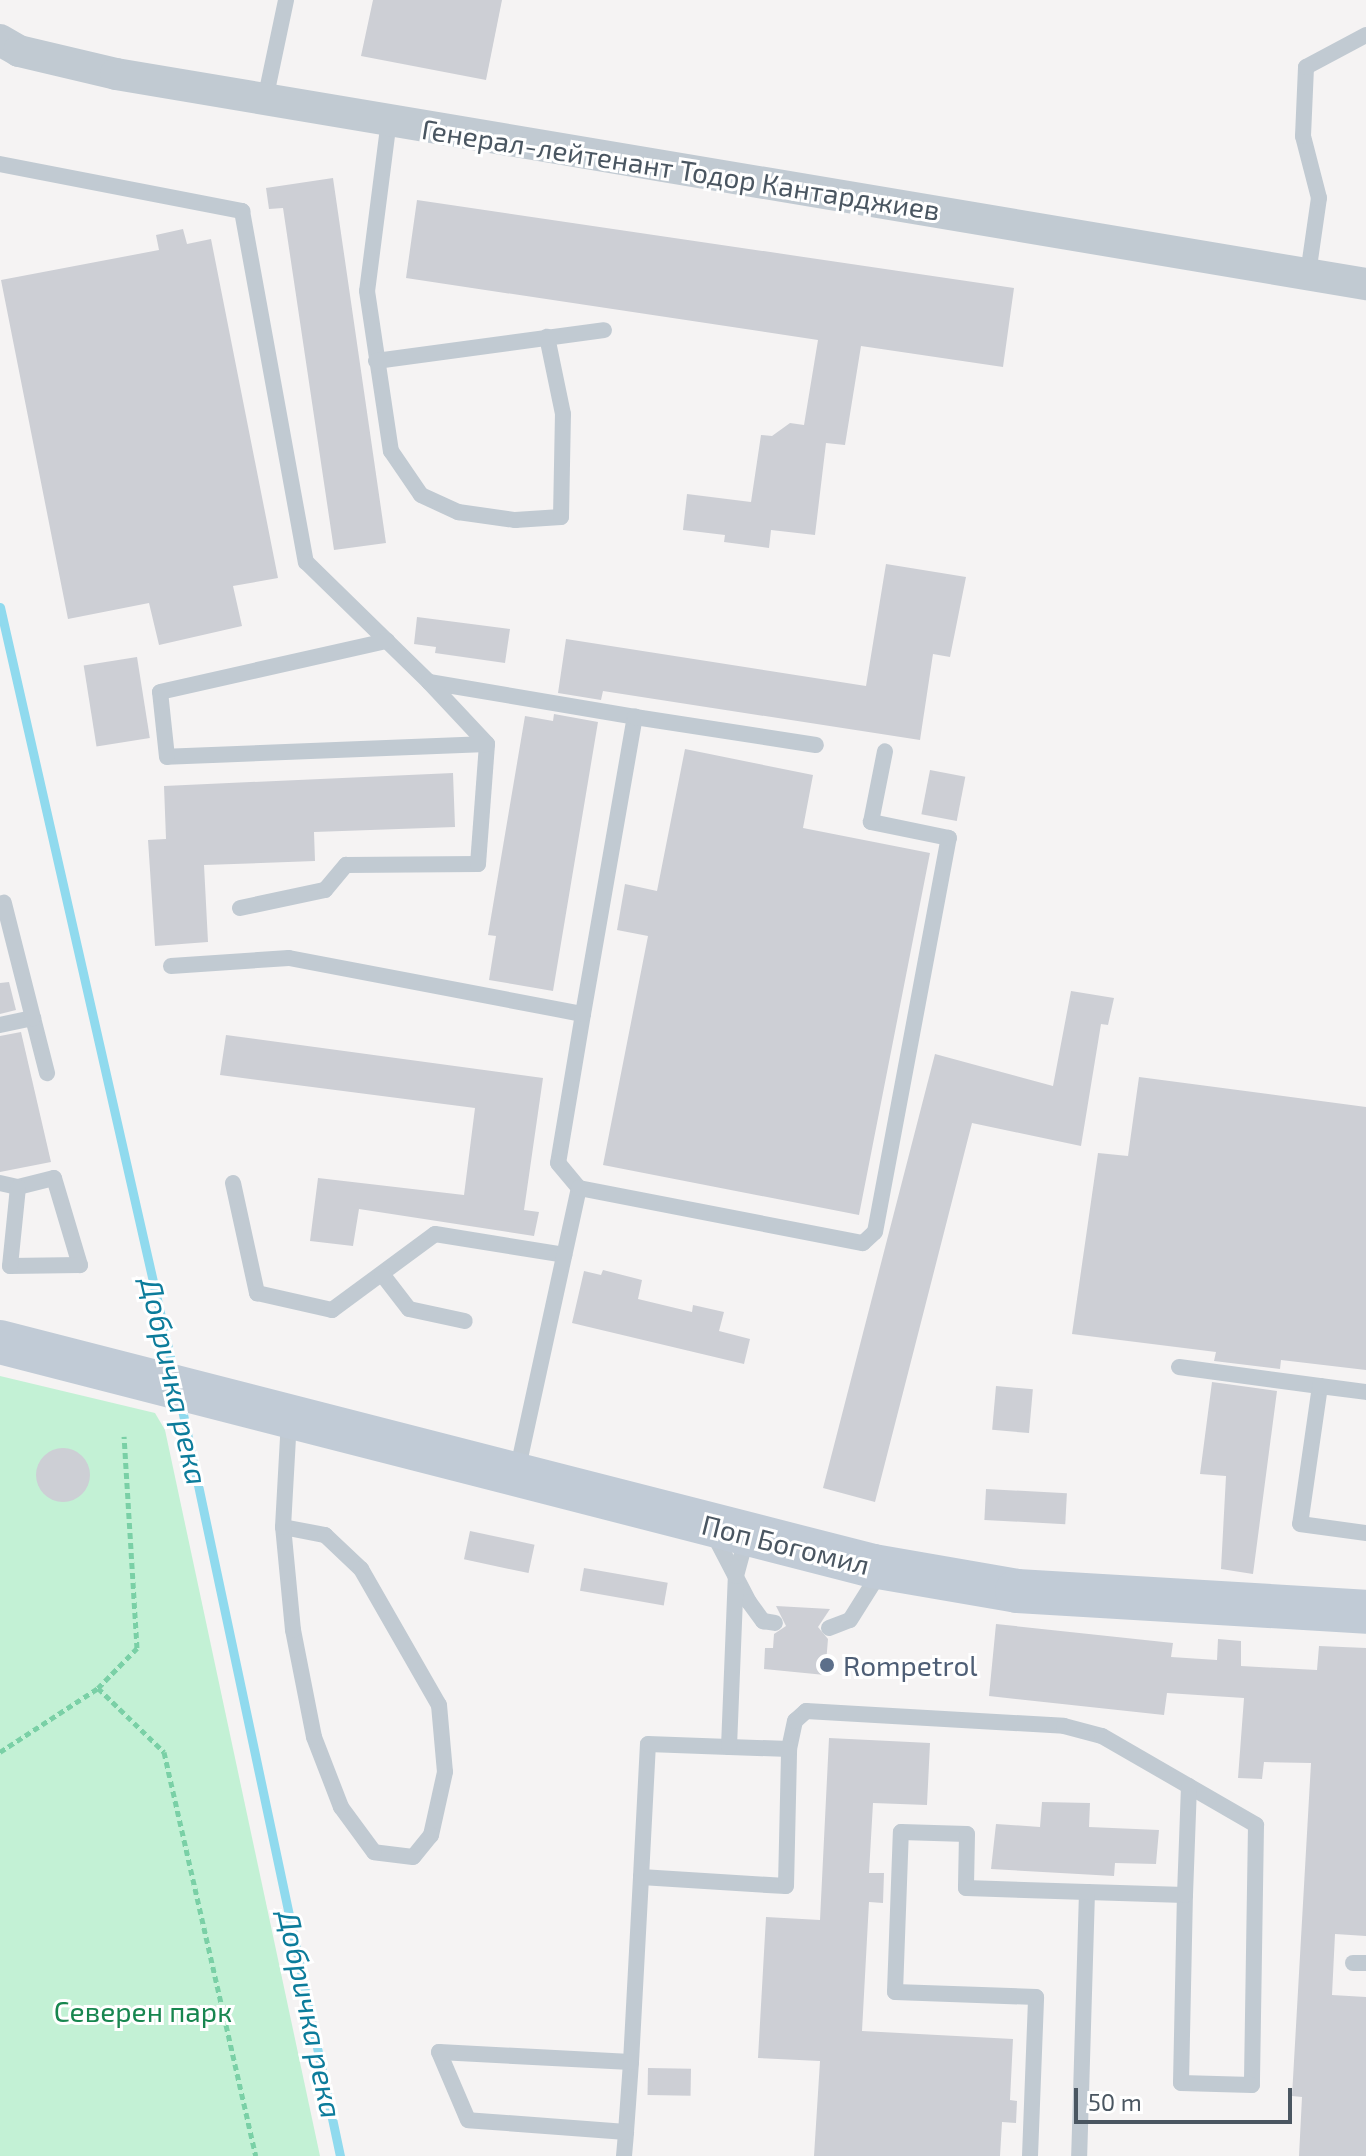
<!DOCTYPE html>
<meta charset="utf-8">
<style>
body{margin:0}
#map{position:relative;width:1366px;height:2156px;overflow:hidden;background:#f5f3f3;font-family:"Exo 2",sans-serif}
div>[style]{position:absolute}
.green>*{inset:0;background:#c3f1d5}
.stream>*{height:9px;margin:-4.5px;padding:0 4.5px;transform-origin:4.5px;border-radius:4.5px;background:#90daee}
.building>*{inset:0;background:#cdcfd5;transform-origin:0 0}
.round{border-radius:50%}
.path>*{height:5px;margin-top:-2.5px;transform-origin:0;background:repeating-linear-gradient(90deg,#7ad0a6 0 6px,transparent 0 10px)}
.lane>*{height:16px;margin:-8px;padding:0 8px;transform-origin:8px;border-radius:8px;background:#c1cad2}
.street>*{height:32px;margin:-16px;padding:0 16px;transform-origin:16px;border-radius:16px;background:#c1cad2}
.secondary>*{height:44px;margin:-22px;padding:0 22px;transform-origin:22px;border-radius:22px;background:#c1cbd6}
.dots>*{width:22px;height:22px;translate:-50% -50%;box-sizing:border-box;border:4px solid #fff;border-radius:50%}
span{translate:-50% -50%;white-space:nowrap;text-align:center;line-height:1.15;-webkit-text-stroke:6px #fff;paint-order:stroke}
.street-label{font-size:28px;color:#4a5661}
.service-label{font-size:28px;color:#4e5e75}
.left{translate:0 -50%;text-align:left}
.park-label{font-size:28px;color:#17864f}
.water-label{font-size:30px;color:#0c7c9b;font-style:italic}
.scale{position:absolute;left:1074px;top:2088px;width:218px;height:36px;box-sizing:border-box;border:4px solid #4a5661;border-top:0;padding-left:10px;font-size:24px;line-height:28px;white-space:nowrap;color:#4a5661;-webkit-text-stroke:6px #fff;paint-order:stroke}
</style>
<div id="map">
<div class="green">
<i style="clip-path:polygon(0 1376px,155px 1413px,165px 1430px,320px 2156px,0 2156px)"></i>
</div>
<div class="stream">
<i style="left:0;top:607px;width:786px;rotate:77.22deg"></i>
<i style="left:180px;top:1400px;width:773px;rotate:78.05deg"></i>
</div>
<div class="building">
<i style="clip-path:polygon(373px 0,502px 0,486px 80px,361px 56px)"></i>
<i style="clip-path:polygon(333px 178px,386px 543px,334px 550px,283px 208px,269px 209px,266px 188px)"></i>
<i style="clip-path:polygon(417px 200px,1014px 288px,1003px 367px,861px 346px,845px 445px,826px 443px,815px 535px,771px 530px,769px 548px,724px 542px,725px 535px,683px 530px,687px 494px,751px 502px,761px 435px,772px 436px,790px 423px,804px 425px,818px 340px,406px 278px)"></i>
<i style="clip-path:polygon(183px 229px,187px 244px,211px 239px,278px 578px,233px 586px,242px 626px,159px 645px,149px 603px,68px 619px,1px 280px,159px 250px,156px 235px)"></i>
<i style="clip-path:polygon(886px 564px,966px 577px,950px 657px,933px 654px,920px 740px,603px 691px,601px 700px,558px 693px,566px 639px,866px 686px)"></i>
<i style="clip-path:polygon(417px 617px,510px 629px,505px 663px,435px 653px,436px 647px,414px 644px)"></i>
<i style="left:137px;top:657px;width:82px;height:54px;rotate:81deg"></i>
<i style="clip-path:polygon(554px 714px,598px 722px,553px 991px,489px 980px,496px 936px,488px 935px,525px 716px,553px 721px)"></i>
<i style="clip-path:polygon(685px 749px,813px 775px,803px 828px,930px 853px,859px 1215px,603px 1165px,648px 936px,617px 930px,625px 884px,657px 891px)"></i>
<i style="left:930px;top:770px;width:36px;height:45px;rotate:11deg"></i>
<i style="clip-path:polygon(453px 773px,455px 827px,314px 832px,315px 861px,204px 865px,208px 942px,155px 946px,148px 840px,166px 839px,164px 786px)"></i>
<i style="clip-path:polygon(9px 982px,16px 1010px,0 1014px,0 983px)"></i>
<i style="clip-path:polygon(1071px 991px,1114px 998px,1108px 1025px,1101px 1024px,1081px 1146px,972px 1123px,875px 1502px,823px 1488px,935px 1054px,1053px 1086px)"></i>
<i style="clip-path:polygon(21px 1032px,51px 1162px,0 1172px,0 1036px)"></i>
<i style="clip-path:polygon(226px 1035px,543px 1078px,524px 1210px,539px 1212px,534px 1236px,359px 1209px,353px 1246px,310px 1241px,318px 1178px,464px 1195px,475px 1108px,220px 1075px)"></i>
<i style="clip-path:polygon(1139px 1077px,1366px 1107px,1366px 1370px,1281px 1360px,1280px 1369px,1214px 1361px,1216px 1352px,1072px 1334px,1098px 1153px,1128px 1156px)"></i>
<i style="clip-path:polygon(603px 1270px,642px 1280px,638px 1299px,692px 1312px,693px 1305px,724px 1312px,719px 1331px,750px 1339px,744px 1364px,572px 1323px,584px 1271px,601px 1275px)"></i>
<i style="clip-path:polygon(1212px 1382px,1277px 1391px,1253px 1574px,1221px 1569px,1226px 1476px,1200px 1474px)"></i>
<i style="left:996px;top:1386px;width:37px;height:44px;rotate:5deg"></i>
<i class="round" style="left:36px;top:1448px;width:54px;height:54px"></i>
<i style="left:986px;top:1489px;width:81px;height:31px;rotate:3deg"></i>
<i style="left:470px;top:1531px;width:66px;height:29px;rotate:12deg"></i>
<i style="left:584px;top:1568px;width:85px;height:23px;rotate:10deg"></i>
<i style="clip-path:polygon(776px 1606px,830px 1609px,818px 1627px,828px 1639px,825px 1675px,764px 1669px,765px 1648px,773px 1648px,774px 1634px,786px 1626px)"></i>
<i style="clip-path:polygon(996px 1624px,1173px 1643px,1171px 1657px,1217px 1660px,1218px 1639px,1241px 1641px,1241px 1666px,1317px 1670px,1319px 1646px,1366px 1648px,1366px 1936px,1335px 1934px,1332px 1995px,1366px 1997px,1366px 2156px,1299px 2156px,1302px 2097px,1292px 2096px,1311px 1763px,1264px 1762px,1262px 1779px,1238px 1778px,1244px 1698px,1167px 1693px,1164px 1715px,989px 1696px)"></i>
<i style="clip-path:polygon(829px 1738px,930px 1743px,927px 1805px,873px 1803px,869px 1873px,884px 1873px,883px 1903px,869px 1902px,862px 2031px,1013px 2039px,1010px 2100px,1017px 2101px,1016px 2123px,1002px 2122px,1000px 2156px,814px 2156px,820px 2061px,758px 2058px,766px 1917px,820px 1920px)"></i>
<i style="clip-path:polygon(1042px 1802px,1090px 1803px,1089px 1827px,1159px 1830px,1156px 1864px,1115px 1863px,1114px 1876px,991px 1869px,996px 1824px,1040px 1827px)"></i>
<i style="left:648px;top:2068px;width:43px;height:27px;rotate:1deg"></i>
</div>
<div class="path">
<i style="left:98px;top:1688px;width:92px;rotate:44.1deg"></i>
<i style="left:164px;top:1752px;width:414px;rotate:77.2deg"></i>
<i style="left:0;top:1752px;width:117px;rotate:-33.1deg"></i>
<i style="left:98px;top:1688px;width:56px;rotate:-45.7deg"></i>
<i style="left:137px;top:1648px;width:212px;rotate:-93.5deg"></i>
</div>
<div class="lane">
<i style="left:265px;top:100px;width:102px;rotate:-78.1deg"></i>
<i style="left:389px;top:120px;width:172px;rotate:97.3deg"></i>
<i style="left:367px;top:291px;width:162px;rotate:81.5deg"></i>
<i style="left:391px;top:451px;width:53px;rotate:55.7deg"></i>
<i style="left:421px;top:495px;width:41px;rotate:24.7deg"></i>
<i style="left:458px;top:512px;width:58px;rotate:8deg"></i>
<i style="left:515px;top:520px;width:46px;rotate:-3.7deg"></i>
<i style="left:561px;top:517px;width:103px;rotate:-88.9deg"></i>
<i style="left:563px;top:414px;width:79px;rotate:-101.7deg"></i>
<i style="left:0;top:164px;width:247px;rotate:11deg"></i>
<i style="left:242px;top:211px;width:357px;rotate:79.7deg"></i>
<i style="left:306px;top:562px;width:172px;rotate:44.3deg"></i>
<i style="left:429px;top:682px;width:209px;rotate:9.6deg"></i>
<i style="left:1308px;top:274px;width:77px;rotate:-81.8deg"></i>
<i style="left:1319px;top:198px;width:64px;rotate:-104.5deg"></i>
<i style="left:1303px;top:136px;width:69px;rotate:-87.5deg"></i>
<i style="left:1306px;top:67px;width:68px;rotate:-28.1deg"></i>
<i style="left:376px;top:361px;width:230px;rotate:-7.7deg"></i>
<i style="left:429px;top:682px;width:85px;rotate:46.9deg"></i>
<i style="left:240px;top:908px;width:87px;rotate:-12deg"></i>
<i style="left:325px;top:890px;width:33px;rotate:-50deg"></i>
<i style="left:346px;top:865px;width:132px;rotate:-0.4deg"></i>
<i style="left:478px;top:864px;width:120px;rotate:-85.7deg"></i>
<i style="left:487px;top:744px;width:320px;rotate:177.7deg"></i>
<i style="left:167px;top:757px;width:65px;rotate:-96.1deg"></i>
<i style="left:160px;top:692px;width:233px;rotate:-12.7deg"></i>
<i style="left:171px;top:966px;width:118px;rotate:-3.9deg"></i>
<i style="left:289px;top:958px;width:299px;rotate:10.8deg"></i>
<i style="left:583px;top:1014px;width:151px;rotate:99.5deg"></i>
<i style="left:558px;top:1163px;width:33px;rotate:50deg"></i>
<i style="left:583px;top:1014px;width:302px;rotate:-80.1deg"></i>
<i style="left:635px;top:717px;width:183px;rotate:8.8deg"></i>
<i style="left:33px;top:1018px;width:57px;rotate:75.7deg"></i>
<i style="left:0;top:1025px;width:34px;rotate:-12deg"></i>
<i style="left:33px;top:1018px;width:119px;rotate:-104.2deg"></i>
<i style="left:0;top:1183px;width:18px;rotate:13deg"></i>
<i style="left:18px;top:1187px;width:37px;rotate:-14deg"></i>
<i style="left:54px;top:1178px;width:91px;rotate:73.4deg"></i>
<i style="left:80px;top:1265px;width:70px;rotate:179.2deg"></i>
<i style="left:10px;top:1266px;width:79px;rotate:-84.2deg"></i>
<i style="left:233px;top:1183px;width:113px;rotate:77.7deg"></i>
<i style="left:257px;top:1293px;width:77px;rotate:12.8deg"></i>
<i style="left:332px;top:1310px;width:128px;rotate:-36.4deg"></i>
<i style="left:435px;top:1234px;width:131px;rotate:9.2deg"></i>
<i style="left:382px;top:1274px;width:44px;rotate:52.4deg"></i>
<i style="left:409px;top:1309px;width:57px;rotate:12.1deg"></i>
<i style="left:1179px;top:1367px;width:142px;rotate:7.7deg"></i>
<i style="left:1320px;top:1386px;width:139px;rotate:98.2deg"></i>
<i style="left:1300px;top:1524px;width:67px;rotate:7.8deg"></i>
<i style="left:1320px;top:1386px;width:46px;rotate:7.4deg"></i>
<i style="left:517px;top:1472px;width:291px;rotate:-77.7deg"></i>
<i style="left:579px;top:1188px;width:289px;rotate:11deg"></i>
<i style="left:863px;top:1243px;width:16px;rotate:-43deg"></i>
<i style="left:875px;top:1232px;width:401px;rotate:-79.4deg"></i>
<i style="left:949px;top:838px;width:80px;rotate:-168.4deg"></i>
<i style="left:871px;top:822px;width:72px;rotate:-78.8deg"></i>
<i style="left:283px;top:1527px;width:43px;rotate:10.8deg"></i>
<i style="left:325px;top:1535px;width:50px;rotate:43.4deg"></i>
<i style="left:361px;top:1569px;width:157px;rotate:60.2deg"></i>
<i style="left:439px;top:1705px;width:67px;rotate:84.9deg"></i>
<i style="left:445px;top:1772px;width:65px;rotate:102.5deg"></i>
<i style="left:431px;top:1835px;width:28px;rotate:129deg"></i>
<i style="left:413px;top:1857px;width:39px;rotate:-173deg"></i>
<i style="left:374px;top:1852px;width:56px;rotate:-126.3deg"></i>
<i style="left:341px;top:1807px;width:75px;rotate:-111.1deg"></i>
<i style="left:314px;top:1737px;width:109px;rotate:-101.1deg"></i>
<i style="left:293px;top:1630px;width:103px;rotate:-95.5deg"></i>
<i style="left:283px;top:1527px;width:108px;rotate:-86.8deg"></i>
<i style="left:712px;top:1531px;width:80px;rotate:62.5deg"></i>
<i style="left:749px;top:1602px;width:24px;rotate:54deg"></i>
<i style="left:763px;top:1621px;width:12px;rotate:9deg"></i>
<i style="left:829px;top:1628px;width:22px;rotate:-21deg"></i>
<i style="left:850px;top:1620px;width:60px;rotate:-57.9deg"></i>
<i style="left:789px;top:1749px;width:29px;rotate:-78deg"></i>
<i style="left:795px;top:1721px;width:15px;rotate:-42deg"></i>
<i style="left:806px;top:1711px;width:258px;rotate:3.3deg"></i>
<i style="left:1064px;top:1726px;width:39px;rotate:15deg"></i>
<i style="left:1102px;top:1736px;width:178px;rotate:30deg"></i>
<i style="left:1256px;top:1825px;width:260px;rotate:90.9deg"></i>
<i style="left:1252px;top:2085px;width:71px;rotate:-178.4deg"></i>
<i style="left:1181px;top:2083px;width:188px;rotate:-88.8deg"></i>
<i style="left:1185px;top:1895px;width:98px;rotate:-178.2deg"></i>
<i style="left:1087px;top:1892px;width:264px;rotate:91.7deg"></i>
<i style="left:641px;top:1877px;width:133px;rotate:-87deg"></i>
<i style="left:648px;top:1744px;width:81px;rotate:2.1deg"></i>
<i style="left:1185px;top:1895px;width:109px;rotate:-87.9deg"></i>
<i style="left:1353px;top:1963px;width:13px"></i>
<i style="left:626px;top:2132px;width:70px;rotate:-85.9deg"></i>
<i style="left:624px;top:2156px;width:24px;rotate:-85deg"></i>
<i style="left:626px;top:2132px;width:158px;rotate:-175.7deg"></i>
<i style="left:468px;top:2120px;width:74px;rotate:-113.1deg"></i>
<i style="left:439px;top:2052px;width:192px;rotate:3deg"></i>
<i style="left:631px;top:2062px;width:185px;rotate:-86.9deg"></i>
<i style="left:641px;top:1877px;width:145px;rotate:3.6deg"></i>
<i style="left:786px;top:1886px;width:137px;rotate:-88.7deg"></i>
<i style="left:789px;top:1749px;width:60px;rotate:-178.1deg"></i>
<i style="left:729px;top:1747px;width:171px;rotate:-87.7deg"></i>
<i style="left:736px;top:1576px;width:24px;rotate:-75deg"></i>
<i style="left:742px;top:1553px;width:19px;rotate:-47deg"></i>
<i style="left:1030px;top:2156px;width:159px;rotate:-87.8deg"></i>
<i style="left:1036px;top:1997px;width:141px;rotate:-178deg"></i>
<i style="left:895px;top:1992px;width:160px;rotate:-87.9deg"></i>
<i style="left:901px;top:1832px;width:66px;rotate:1.7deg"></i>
<i style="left:967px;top:1834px;width:54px;rotate:91.1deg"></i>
<i style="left:966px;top:1888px;width:121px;rotate:1.9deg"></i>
</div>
<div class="street">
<i style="left:0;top:40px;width:22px;rotate:30deg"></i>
<i style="left:19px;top:51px;width:100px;rotate:13.3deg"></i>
<i style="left:116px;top:74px;width:1268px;rotate:9.54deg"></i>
</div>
<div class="secondary">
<i style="left:0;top:1342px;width:901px;rotate:14.39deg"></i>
<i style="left:873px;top:1566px;width:146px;rotate:9.8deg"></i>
<i style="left:1017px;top:1591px;width:350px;rotate:3.4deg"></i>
</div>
<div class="dots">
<i style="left:827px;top:1665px;background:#5c6f8a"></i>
</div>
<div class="street-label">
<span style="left:681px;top:169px;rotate:9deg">Генерал-лейтенант Тодор Кантарджиев</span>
<span style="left:786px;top:1544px;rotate:14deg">Поп Богомил</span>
</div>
<div class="service-label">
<span class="left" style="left:843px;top:1665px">Rompetrol</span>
</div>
<div class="park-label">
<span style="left:143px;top:2011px">Северен парк</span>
</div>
<div class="water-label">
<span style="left:175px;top:1381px;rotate:77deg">Добричка река</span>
<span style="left:311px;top:2014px;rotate:78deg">Добричка река</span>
</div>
<div class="scale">50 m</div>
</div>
